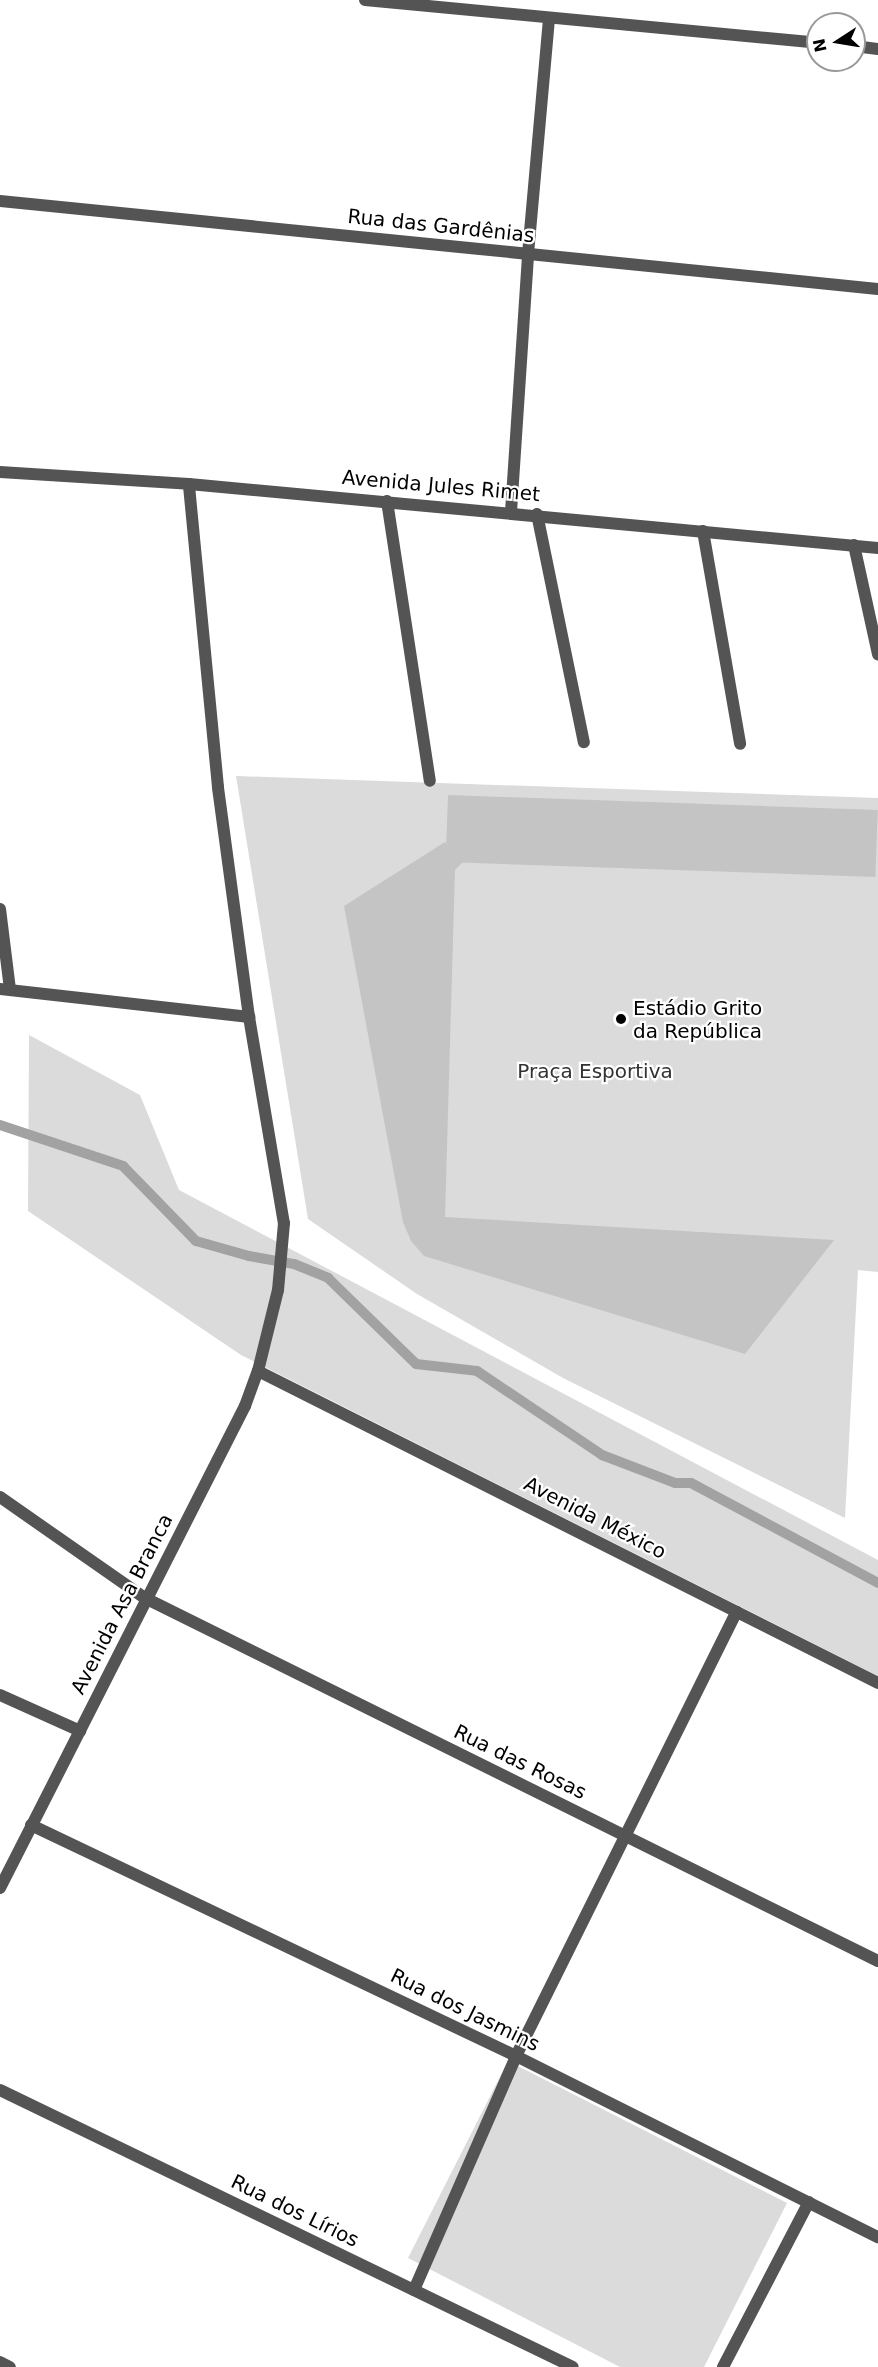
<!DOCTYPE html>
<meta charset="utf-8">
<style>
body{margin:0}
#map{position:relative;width:878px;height:2367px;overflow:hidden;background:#fff;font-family:"DejaVu Sans",sans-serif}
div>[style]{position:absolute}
.green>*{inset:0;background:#dbdbdb}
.stream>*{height:10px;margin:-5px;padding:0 5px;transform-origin:5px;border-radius:5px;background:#a2a2a2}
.building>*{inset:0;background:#c4c4c4;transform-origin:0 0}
.minor>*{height:12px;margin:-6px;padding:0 6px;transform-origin:6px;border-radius:6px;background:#545454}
.tertiary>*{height:12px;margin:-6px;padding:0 6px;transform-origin:6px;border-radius:6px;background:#545454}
.dots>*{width:16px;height:16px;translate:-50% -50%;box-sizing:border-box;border:3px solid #fff;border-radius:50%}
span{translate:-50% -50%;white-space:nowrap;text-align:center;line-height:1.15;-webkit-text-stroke:4.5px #fff;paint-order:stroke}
.street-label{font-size:20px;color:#000}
.poi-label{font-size:20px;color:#000}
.left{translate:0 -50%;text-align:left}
.park-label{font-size:20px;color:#323232}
.north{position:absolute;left:806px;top:12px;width:60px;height:60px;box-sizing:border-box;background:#fff;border:2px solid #999;border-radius:50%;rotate:258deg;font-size:16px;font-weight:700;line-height:24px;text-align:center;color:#000}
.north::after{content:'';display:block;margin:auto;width:21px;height:27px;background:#000;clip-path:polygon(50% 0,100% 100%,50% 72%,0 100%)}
</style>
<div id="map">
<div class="green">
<i style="clip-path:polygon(236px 776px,878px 798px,878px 1272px,858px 1270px,845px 1518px,563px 1378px,417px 1294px,308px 1219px)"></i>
<i style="clip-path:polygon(29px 1035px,140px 1095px,179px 1190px,878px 1560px,878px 1676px,241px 1355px,28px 1211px)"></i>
<i style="clip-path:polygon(508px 2061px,787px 2203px,704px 2367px,620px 2367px,408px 2258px)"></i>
</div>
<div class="stream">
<i style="left:0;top:1125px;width:130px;rotate:18.4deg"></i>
<i style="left:123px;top:1166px;width:105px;rotate:45.8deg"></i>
<i style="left:196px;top:1241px;width:55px;rotate:15.8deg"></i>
<i style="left:249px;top:1256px;width:46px;rotate:10.1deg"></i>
<i style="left:294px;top:1264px;width:37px;rotate:22deg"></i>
<i style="left:328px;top:1278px;width:123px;rotate:44.3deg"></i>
<i style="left:416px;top:1364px;width:61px;rotate:6.5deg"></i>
<i style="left:477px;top:1371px;width:151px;rotate:33.9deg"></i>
<i style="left:602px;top:1455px;width:78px;rotate:21deg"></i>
<i style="left:675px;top:1483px;width:16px"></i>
<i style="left:691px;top:1483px;width:212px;rotate:28.1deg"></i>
</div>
<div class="building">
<i style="left:448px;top:795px;width:430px;height:67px;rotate:2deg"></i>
<i style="clip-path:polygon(445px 842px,464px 861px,455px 870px,445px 1217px,834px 1240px,745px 1354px,424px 1256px,411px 1241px,403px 1222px,344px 906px)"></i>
</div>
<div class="minor">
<i style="left:365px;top:0;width:455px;rotate:5.4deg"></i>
<i style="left:854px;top:46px;width:24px;rotate:7deg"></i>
<i style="left:0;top:201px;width:882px;rotate:5.72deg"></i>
<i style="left:0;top:472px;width:189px;rotate:3.6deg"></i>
<i style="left:189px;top:484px;width:692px;rotate:5.31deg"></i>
<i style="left:387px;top:501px;width:283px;rotate:81.3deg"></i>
<i style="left:511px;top:512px;width:259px;rotate:-86.2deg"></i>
<i style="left:528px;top:254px;width:236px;rotate:-84.9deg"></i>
<i style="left:537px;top:514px;width:233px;rotate:78.4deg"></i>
<i style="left:703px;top:531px;width:216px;rotate:80.1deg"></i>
<i style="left:854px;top:545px;width:112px;rotate:77.6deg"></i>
<i style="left:0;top:909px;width:81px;rotate:82.9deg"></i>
<i style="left:0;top:989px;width:251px;rotate:6.4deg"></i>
<i style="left:249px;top:1017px;width:232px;rotate:-97.7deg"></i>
<i style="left:218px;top:787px;width:304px;rotate:-95.5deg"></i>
<i style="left:249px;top:1017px;width:209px;rotate:80.4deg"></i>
<i style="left:284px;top:1223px;width:67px;rotate:95.1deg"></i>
<i style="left:278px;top:1290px;width:83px;rotate:103.9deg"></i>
<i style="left:0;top:1497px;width:177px;rotate:34.9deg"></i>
<i style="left:145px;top:1598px;width:818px;rotate:26.35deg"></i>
<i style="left:0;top:1695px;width:88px;rotate:24.2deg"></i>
<i style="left:31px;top:1825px;width:537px;rotate:25.47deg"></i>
<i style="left:516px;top:2056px;width:405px;rotate:26.6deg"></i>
<i style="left:0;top:2090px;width:636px;rotate:25.8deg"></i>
<i style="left:414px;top:2290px;width:255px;rotate:-66.4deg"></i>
<i style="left:516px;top:2056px;width:496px;rotate:-63.6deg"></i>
<i style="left:0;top:2362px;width:11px;rotate:27deg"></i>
<i style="left:723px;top:2367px;width:186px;rotate:-62.5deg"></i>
</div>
<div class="tertiary">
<i style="left:0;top:1888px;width:541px;rotate:-63.06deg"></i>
<i style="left:245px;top:1406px;width:37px;rotate:-70deg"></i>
<i style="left:258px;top:1371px;width:694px;rotate:26.71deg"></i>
</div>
<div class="dots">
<i style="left:621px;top:1019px;background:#000"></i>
</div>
<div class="street-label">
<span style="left:441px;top:226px;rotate:6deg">Rua das Gardênias</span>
<span style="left:441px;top:486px;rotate:5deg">Avenida Jules Rimet</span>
<span style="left:595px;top:1518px;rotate:27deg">Avenida México</span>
<span style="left:122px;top:1604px;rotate:-63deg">Avenida Asa Branca</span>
<span style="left:520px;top:1762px;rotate:26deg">Rua das Rosas</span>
<span style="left:465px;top:2010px;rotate:26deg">Rua dos Jasmins</span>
<span style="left:295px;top:2211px;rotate:26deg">Rua dos Lírios</span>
</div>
<div class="poi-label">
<span class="left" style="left:633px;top:1020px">Estádio Grito<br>da República</span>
</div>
<div class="park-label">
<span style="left:595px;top:1071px">Praça Esportiva</span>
</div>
<div class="north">N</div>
</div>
